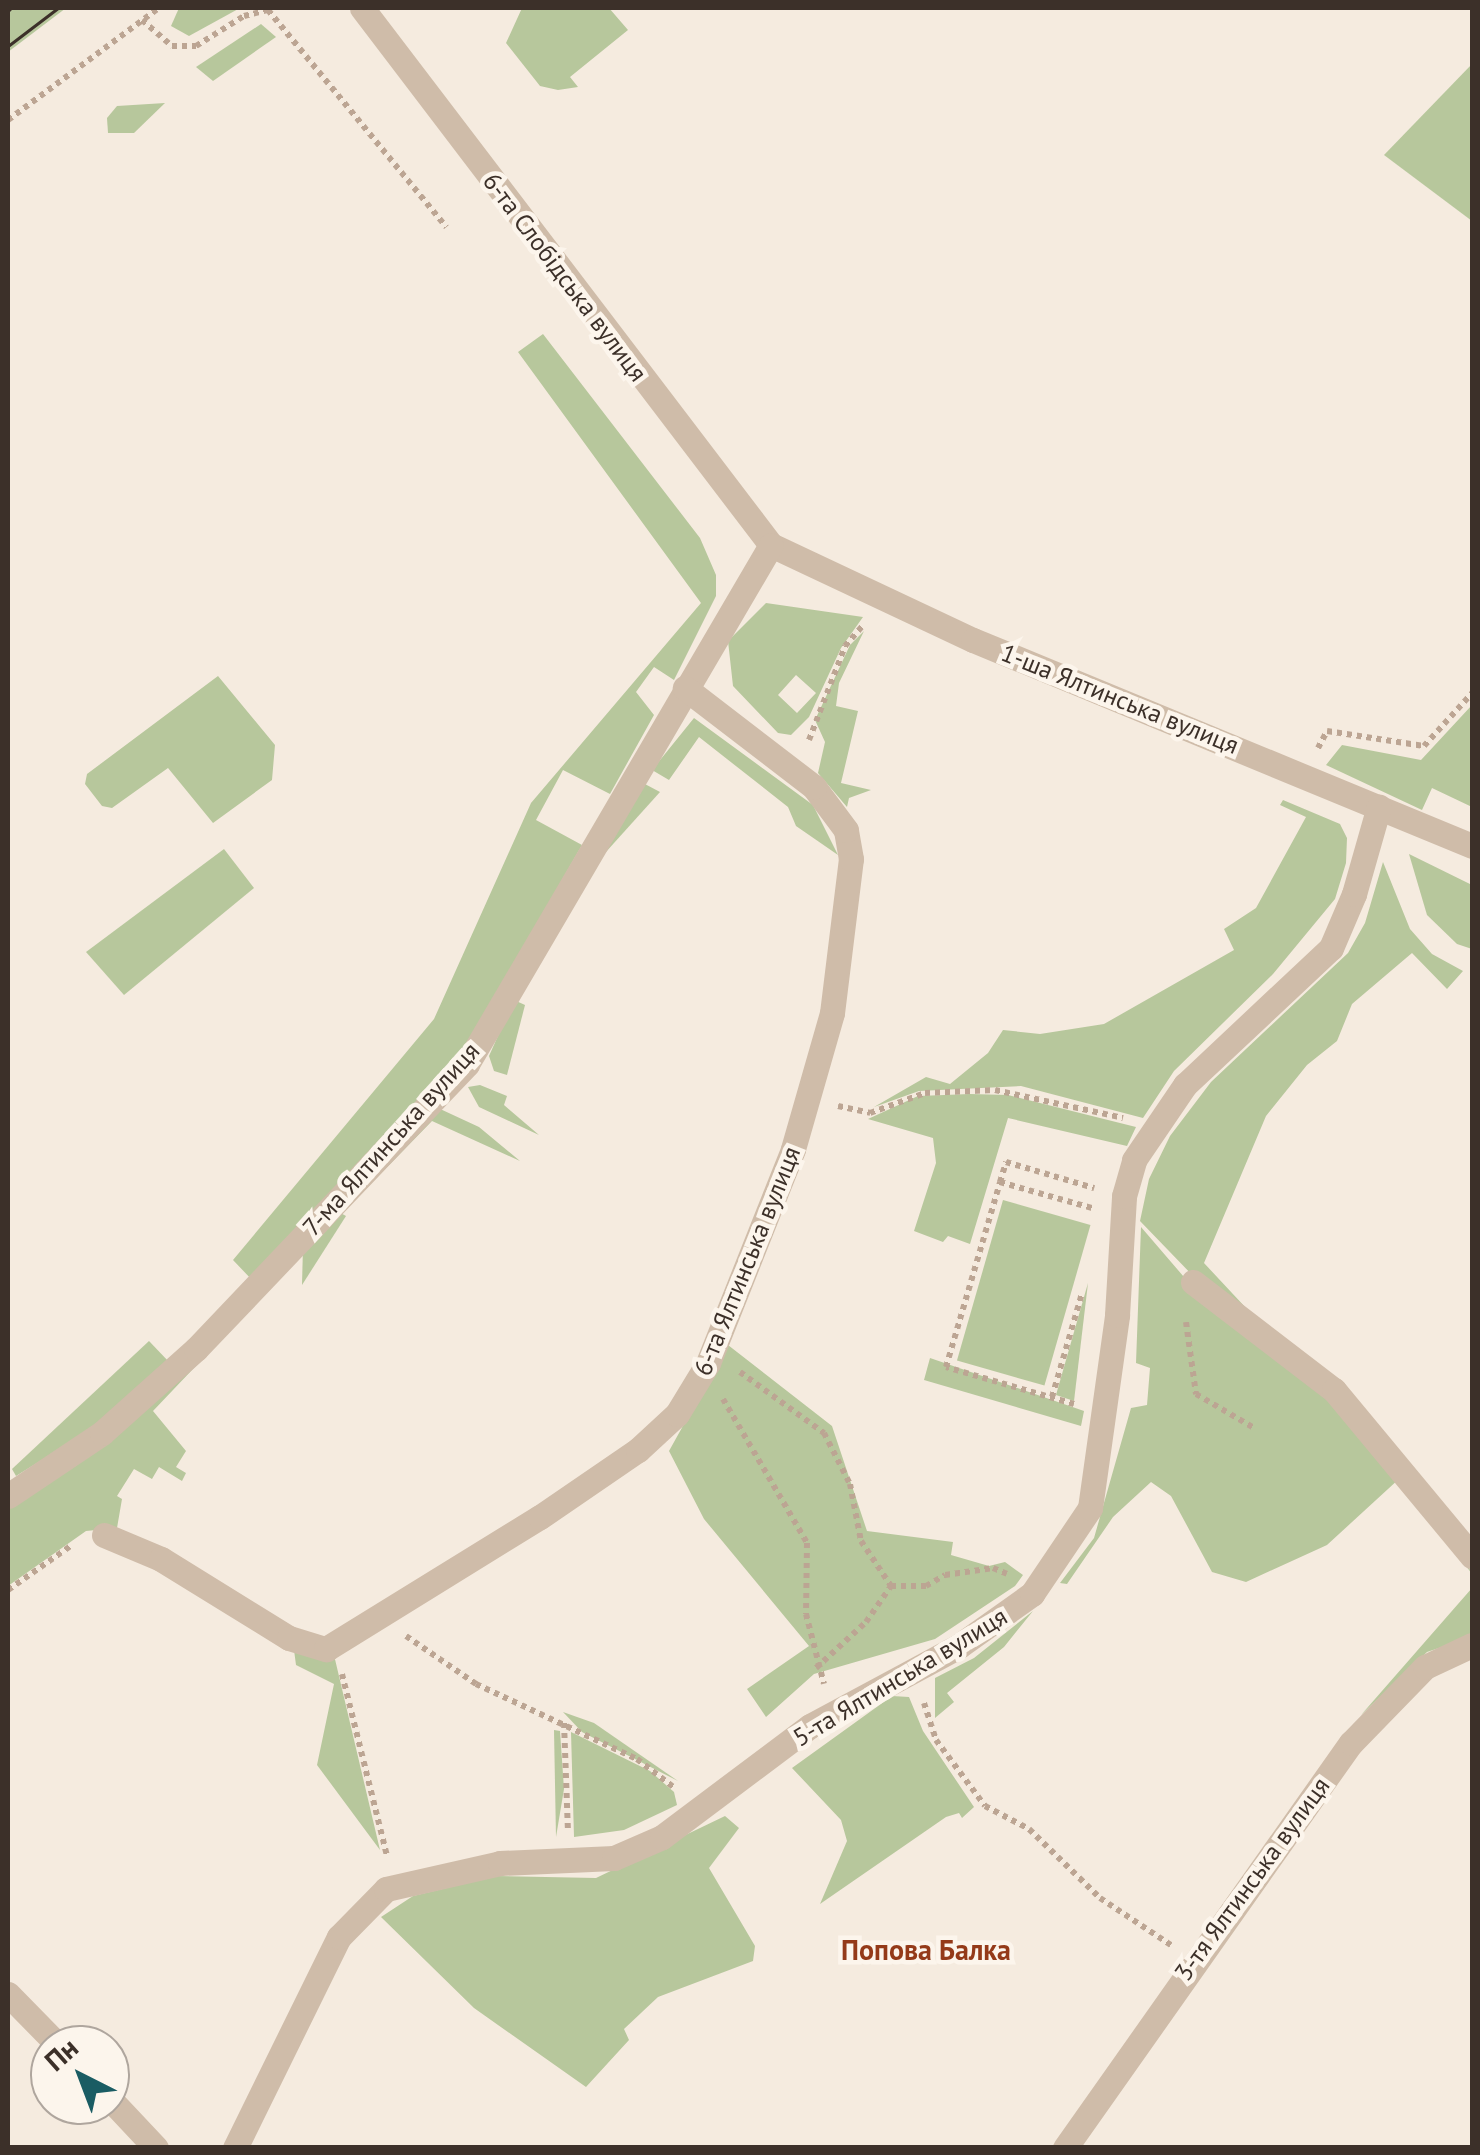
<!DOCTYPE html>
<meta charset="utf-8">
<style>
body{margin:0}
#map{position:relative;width:1480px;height:2155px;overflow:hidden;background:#f5ebdf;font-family:"PT Sans",sans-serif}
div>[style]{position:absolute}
.green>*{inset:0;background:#b7c79c;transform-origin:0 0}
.path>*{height:6px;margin-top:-3px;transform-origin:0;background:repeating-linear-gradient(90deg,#bca593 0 5px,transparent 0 10px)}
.minor>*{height:25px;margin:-12.5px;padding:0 12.5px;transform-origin:12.5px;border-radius:12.5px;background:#cfbca9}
.tram>*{height:2.5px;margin:-1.25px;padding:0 1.25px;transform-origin:1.25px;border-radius:1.25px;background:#3c3029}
span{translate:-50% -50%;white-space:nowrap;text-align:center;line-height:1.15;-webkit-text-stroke:9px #fcf5ec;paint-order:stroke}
.street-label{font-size:25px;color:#3c3029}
.neighbourhood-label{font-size:28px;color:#943a19;font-weight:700}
.frame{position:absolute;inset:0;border:10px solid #3c3029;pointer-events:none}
.north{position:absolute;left:30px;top:2025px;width:100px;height:100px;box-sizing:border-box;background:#fcf5ec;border:2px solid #afa69e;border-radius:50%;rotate:318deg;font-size:28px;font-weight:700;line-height:40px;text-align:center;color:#3c3029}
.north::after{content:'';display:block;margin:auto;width:35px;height:45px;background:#1a5c63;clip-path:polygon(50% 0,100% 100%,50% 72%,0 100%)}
</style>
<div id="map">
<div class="green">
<i style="clip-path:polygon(8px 8px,66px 8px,8px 52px)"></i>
<i style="clip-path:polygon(179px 8px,240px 8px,189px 36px,171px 26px)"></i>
<i style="clip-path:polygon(522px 8px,609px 8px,628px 30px,570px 77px,578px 87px,558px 90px,540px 86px,506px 43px)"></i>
<i style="clip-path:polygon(261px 24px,276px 37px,213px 81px,196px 67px)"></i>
<i style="clip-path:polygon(1472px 64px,1472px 221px,1384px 155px)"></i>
<i style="clip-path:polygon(165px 103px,134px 133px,108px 133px,107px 118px,117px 106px)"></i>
<i style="clip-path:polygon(543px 334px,700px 538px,716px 575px,716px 596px,674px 680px,654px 667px,636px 692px,654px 715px,610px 794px,563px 770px,536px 820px,582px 845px,461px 1056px,253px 1281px,233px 1260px,434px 1019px,531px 803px,701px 603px,518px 352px)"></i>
<i style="clip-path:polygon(evenodd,766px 603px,863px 617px,841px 648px,809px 717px,791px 735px,778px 733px,733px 686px,728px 641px,766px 603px,796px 675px,816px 693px,797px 713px,778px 695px,796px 675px)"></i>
<i style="clip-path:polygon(864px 631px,839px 683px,836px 706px,858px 711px,841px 783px,871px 790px,849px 798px,847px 807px,818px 773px,825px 742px,815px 720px,850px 645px)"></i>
<i style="clip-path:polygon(218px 676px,275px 745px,272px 780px,213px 823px,168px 768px,112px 808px,102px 806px,85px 784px,87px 774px)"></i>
<i style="clip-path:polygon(1472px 705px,1472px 807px,1432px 788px,1422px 810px,1326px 765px,1342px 745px,1421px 760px)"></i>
<i style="clip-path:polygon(694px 718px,813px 805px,838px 855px,796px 826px,788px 807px,699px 737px,669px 780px,652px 770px)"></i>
<i style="clip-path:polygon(643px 783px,660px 792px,596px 863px)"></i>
<i style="clip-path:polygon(1283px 800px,1340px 824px,1347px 838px,1346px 863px,1335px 899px,1273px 974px,1174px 1071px,1143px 1118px,1021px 1086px,919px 1091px,874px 1107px,926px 1077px,950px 1084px,988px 1053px,1003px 1030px,1040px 1034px,1104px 1024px,1234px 950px,1224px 929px,1256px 908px,1306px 817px,1280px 805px)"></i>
<i style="clip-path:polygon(224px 849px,254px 888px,124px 995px,86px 952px)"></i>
<i style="clip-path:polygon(1409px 854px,1472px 885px,1472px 949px,1457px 944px,1427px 915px)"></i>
<i style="clip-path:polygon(1383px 862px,1410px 929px,1432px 954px,1463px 971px,1447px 989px,1412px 953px,1352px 1004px,1337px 1041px,1307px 1065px,1266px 1116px,1204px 1263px,1246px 1308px,1197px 1280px,1140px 1221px,1149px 1179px,1170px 1136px,1211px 1082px,1348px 953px,1365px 923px)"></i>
<i style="clip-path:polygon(514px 1000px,525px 1005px,507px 1075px,494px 1071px,489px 1056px)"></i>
<i style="clip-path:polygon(480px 1085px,507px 1096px,504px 1105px,539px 1135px,479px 1107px,468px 1087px)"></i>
<i style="clip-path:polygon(970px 1094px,1008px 1095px,1136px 1127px,1127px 1146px,1008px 1118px,970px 1244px,948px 1236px,943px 1242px,914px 1231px,936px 1163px,933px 1138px,868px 1119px,918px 1096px)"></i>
<i style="clip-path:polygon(438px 1108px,479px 1127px,520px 1161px,432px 1121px,358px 1197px)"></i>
<i style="left:1003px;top:1200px;width:91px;height:167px;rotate:16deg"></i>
<i style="clip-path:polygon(337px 1211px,346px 1216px,302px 1285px,303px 1247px)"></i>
<i style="clip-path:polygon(1141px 1227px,1202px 1298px,1329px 1391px,1450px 1528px,1472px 1574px,1400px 1478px,1327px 1545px,1246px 1582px,1212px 1572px,1171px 1496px,1151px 1482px,1113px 1517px,1067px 1584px,1060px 1583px,1094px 1538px,1131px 1408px,1147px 1405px,1150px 1368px,1136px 1363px)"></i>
<i style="clip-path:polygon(1088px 1283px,1074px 1401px,1056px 1395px)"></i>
<i style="clip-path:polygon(149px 1341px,170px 1363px,103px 1422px,16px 1476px,12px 1469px)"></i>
<i style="clip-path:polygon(728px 1345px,832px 1426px,867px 1531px,953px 1542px,951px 1555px,989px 1566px,1005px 1562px,1023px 1575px,1015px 1586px,935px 1639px,814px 1674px,766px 1717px,747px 1689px,809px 1646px,704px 1519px,669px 1451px)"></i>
<i style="clip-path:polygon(211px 1350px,153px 1411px,186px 1451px,176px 1467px,186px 1473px,182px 1481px,159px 1467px,152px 1479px,134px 1469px,117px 1496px,122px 1499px,117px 1528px,86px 1531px,8px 1586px,8px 1505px)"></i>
<i style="clip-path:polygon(930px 1358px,1084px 1411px,1081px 1426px,924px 1380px)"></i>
<i style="clip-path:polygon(1472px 1588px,1472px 1637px,1427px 1652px,1361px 1715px)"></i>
<i style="clip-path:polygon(1033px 1611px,1004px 1647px,947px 1693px,954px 1702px,935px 1718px,935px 1678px,974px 1658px)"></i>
<i style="clip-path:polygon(294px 1650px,334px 1655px,380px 1850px,317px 1765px,334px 1684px,296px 1665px)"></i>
<i style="clip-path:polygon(892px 1696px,909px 1697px,923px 1731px,974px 1807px,962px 1818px,959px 1813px,946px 1817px,820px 1904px,847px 1841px,841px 1820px,792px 1768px)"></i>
<i style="clip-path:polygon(563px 1712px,594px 1723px,678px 1781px,582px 1732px)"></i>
<i style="clip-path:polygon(554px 1730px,560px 1731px,564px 1789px,556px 1837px)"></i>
<i style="clip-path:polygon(571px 1732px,650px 1771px,674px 1792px,677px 1805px,624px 1830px,574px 1837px)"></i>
<i style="clip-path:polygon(725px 1816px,739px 1828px,709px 1868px,755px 1946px,753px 1961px,658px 1997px,624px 2029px,629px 2040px,586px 2087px,474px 2008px,381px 1917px,413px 1896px,497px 1876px,596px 1878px)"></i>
</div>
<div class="path">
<i style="left:142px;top:20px;width:40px;rotate:41deg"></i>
<i style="left:172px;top:46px;width:24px"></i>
<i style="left:196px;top:46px;width:57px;rotate:-32deg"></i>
<i style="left:244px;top:16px;width:25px;rotate:-14deg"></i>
<i style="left:268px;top:10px;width:281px;rotate:50.6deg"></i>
<i style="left:8px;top:120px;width:188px;rotate:-36.6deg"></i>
<i style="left:809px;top:740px;width:101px;rotate:-69deg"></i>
<i style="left:845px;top:646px;width:28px;rotate:-49deg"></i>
<i style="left:1318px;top:748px;width:19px;rotate:-62deg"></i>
<i style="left:1327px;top:731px;width:98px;rotate:8.8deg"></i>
<i style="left:1424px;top:746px;width:72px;rotate:-47.8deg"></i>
<i style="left:838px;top:1106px;width:33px;rotate:12deg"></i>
<i style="left:870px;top:1113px;width:59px;rotate:-20deg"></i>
<i style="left:925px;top:1093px;width:70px;rotate:-2.5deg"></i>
<i style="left:995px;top:1090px;width:131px;rotate:12.3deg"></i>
<i style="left:1000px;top:1182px;width:21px;rotate:-73deg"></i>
<i style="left:1006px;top:1162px;width:92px;rotate:16.5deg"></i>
<i style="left:1186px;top:1322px;width:73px;rotate:82.1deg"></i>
<i style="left:1196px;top:1394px;width:69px;rotate:30.3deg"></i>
<i style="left:740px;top:1372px;width:104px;rotate:36deg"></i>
<i style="left:824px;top:1433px;width:57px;rotate:63deg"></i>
<i style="left:850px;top:1484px;width:58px;rotate:79.1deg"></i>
<i style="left:861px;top:1541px;width:54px;rotate:56.3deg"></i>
<i style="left:1052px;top:1397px;width:108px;rotate:-73.9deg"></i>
<i style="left:723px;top:1399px;width:167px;rotate:59.7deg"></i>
<i style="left:807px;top:1543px;width:71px;rotate:90.8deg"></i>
<i style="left:806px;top:1614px;width:72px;rotate:75.6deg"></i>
<i style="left:1074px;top:1404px;width:133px;rotate:-163.9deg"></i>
<i style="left:946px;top:1367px;width:193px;rotate:-73.7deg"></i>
<i style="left:1000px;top:1182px;width:96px;rotate:15.8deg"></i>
<i style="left:8px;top:1590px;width:78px;rotate:-35.1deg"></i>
<i style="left:406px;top:1636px;width:85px;rotate:34.4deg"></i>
<i style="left:476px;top:1684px;width:178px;rotate:25deg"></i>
<i style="left:637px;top:1759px;width:49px;rotate:37.6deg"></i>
<i style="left:816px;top:1668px;width:68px;rotate:-42.6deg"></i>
<i style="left:866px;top:1622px;width:44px;rotate:-55.2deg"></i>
<i style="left:891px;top:1586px;width:35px"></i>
<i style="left:926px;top:1586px;width:22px;rotate:-30deg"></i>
<i style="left:945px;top:1575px;width:49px;rotate:-8.3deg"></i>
<i style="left:993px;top:1568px;width:15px;rotate:23deg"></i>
<i style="left:342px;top:1674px;width:187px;rotate:76.1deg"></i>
<i style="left:924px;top:1703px;width:39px;rotate:72deg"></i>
<i style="left:936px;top:1740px;width:82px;rotate:53.4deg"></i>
<i style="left:985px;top:1806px;width:50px;rotate:27.6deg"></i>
<i style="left:1029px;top:1829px;width:99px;rotate:44.2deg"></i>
<i style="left:1100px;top:1898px;width:85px;rotate:33.5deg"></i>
<i style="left:564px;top:1723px;width:107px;rotate:87.9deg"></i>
</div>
<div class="minor">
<i style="left:362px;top:8px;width:675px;rotate:52.71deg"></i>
<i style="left:771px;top:545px;width:223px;rotate:25.2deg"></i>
<i style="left:973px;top:640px;width:540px;rotate:22.43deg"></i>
<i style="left:1193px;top:1282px;width:178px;rotate:37.5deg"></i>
<i style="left:1334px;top:1390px;width:216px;rotate:50.3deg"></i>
<i style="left:8px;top:1496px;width:113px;rotate:-33.8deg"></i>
<i style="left:102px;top:1433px;width:126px;rotate:-41.8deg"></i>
<i style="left:196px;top:1349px;width:393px;rotate:-46.4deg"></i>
<i style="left:467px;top:1064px;width:601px;rotate:-59.64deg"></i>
<i style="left:104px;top:1535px;width:62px;rotate:22.8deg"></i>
<i style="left:161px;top:1559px;width:150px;rotate:31.7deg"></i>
<i style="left:289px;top:1638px;width:39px;rotate:17deg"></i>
<i style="left:326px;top:1649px;width:251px;rotate:-31.7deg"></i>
<i style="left:540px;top:1517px;width:119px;rotate:-34.4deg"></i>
<i style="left:638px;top:1450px;width:53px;rotate:-42.7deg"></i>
<i style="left:677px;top:1414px;width:60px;rotate:-58.7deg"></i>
<i style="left:708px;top:1363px;width:230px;rotate:-68.3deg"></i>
<i style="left:793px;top:1149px;width:141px;rotate:-74deg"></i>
<i style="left:832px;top:1013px;width:155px;rotate:-83deg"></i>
<i style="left:851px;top:859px;width:29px;rotate:-100deg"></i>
<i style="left:846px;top:830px;width:54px;rotate:-126.7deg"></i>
<i style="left:814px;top:787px;width:163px;rotate:-142.5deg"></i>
<i style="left:8px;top:1994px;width:71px;rotate:45.6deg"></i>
<i style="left:110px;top:2099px;width:67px;rotate:46.8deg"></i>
<i style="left:235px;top:2148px;width:235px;rotate:-63.8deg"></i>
<i style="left:339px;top:1937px;width:67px;rotate:-45.6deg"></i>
<i style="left:386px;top:1889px;width:117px;rotate:-12.8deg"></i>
<i style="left:500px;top:1863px;width:114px;rotate:-2.5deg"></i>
<i style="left:614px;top:1858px;width:52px;rotate:-23.6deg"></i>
<i style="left:662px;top:1837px;width:185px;rotate:-36.9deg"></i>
<i style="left:810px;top:1726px;width:169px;rotate:-28.2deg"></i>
<i style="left:959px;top:1646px;width:90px;rotate:-35.5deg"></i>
<i style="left:1032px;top:1594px;width:104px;rotate:-56deg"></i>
<i style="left:1090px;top:1508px;width:195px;rotate:-82deg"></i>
<i style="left:1117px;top:1315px;width:119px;rotate:-86.6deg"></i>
<i style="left:1124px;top:1196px;width:37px;rotate:-74deg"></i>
<i style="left:1134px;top:1160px;width:91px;rotate:-55.8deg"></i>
<i style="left:1185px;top:1085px;width:200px;rotate:-43.2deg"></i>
<i style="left:1331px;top:948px;width:59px;rotate:-66.9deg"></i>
<i style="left:1354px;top:894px;width:91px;rotate:-74.1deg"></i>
<i style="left:1065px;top:2148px;width:496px;rotate:-54.8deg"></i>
<i style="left:1351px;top:1743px;width:106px;rotate:-45.8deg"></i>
<i style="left:1425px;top:1667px;width:52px;rotate:-25.1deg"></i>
</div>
<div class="tram">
<i style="left:8px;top:11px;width:4px;rotate:-45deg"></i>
<i style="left:8px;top:46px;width:63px;rotate:-37.2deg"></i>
</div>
<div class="street-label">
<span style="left:565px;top:277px;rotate:53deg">6-та Слобідська вулиця</span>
<span style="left:1120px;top:699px;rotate:22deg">1-ша Ялтинська вулиця</span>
<span style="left:391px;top:1139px;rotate:-48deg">7-ма Ялтинська вулиця</span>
<span style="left:747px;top:1261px;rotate:-68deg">6-та Ялтинська вулиця</span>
<span style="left:900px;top:1677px;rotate:-31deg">5-та Ялтинська вулиця</span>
<span style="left:1252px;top:1879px;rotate:-54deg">3-тя Ялтинська вулиця</span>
</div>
<div class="neighbourhood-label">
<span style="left:926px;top:1950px">Попова Балка</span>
</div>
<div class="frame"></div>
<div class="north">Пн</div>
</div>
